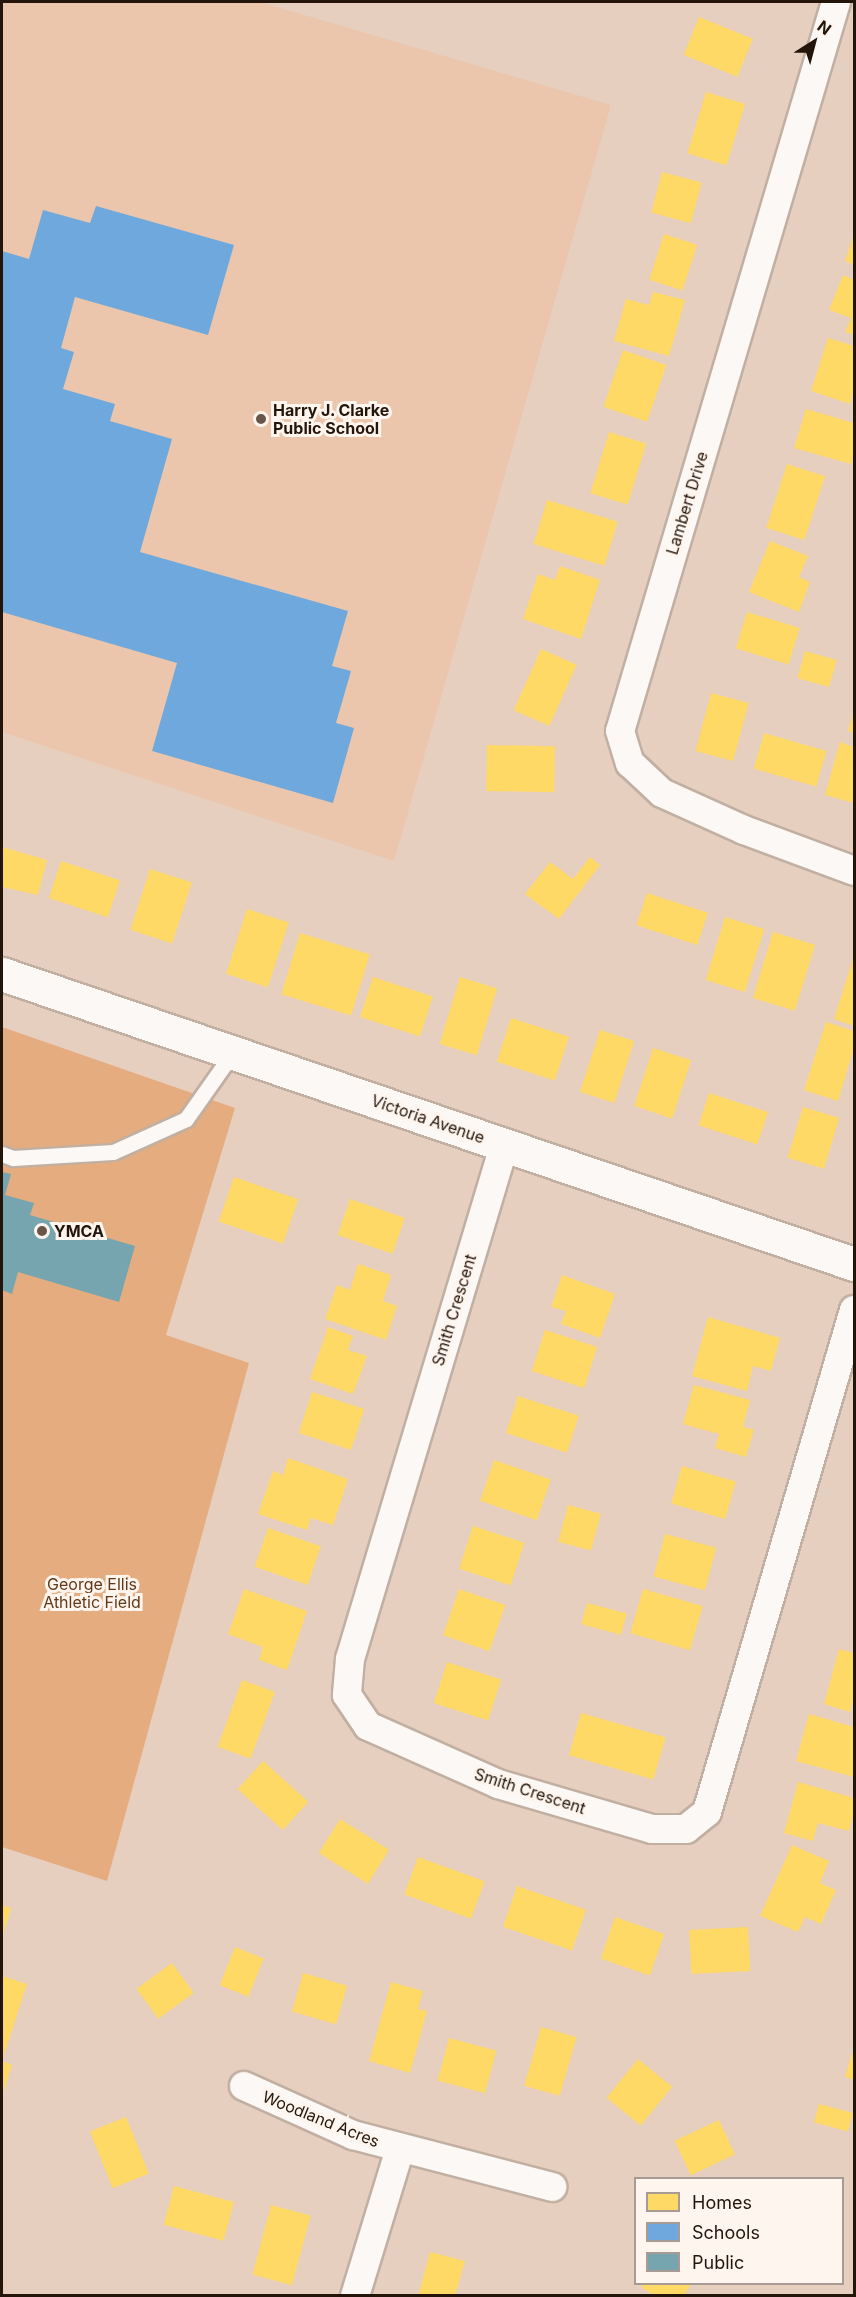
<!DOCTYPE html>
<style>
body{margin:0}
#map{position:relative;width:856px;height:2297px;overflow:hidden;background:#e6cfbf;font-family:Inter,sans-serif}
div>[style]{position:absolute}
.built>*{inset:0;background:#ebc6ac}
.green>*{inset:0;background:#e5ac7f}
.homes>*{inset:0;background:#ffd966;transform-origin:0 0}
.schools>*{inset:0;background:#6fa8dc}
.public>*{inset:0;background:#76a5af}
.roads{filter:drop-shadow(2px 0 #c1afa1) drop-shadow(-2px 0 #c1afa1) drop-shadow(0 2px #c1afa1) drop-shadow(0 -2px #c1afa1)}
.service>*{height:15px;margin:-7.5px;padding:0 7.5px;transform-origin:7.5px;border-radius:7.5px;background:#fbf8f5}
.minor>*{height:28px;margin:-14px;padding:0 14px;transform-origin:14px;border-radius:14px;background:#fbf8f5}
.tertiary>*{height:33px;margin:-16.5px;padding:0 16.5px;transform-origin:16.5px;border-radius:16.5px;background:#fbf8f5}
.dots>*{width:16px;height:16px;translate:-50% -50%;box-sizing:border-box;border:3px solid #fef5ef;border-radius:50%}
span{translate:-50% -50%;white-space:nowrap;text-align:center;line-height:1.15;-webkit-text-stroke:6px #fef5ef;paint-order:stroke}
.poi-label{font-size:16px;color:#24150a;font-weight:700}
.left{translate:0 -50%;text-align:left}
.street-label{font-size:16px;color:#24150a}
.park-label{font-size:16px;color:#623917}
.frame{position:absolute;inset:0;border:3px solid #24150a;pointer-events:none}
.legend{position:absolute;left:634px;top:2177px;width:210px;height:108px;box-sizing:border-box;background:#fef5ef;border:2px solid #a79b93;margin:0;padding:8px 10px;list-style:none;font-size:18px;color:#24150a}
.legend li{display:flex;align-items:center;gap:12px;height:30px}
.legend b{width:30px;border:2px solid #a79b93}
.north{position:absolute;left:784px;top:12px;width:60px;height:60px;-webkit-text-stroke:4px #fef5ef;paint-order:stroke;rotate:36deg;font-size:16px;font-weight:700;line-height:24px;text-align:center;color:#24150a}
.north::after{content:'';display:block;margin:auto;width:21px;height:27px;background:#24150a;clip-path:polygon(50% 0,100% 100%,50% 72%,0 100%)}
</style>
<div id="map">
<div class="built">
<i style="clip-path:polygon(2px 2px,260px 2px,611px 105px,394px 861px,2px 732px)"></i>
</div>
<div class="green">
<i style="clip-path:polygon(2px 1027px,235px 1108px,166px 1335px,249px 1363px,107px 1881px,2px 1847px)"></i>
</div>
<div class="homes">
<i style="left:699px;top:17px;width:58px;height:41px;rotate:22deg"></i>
<i style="left:706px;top:92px;width:41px;height:64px;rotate:17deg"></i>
<i style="left:662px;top:172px;width:41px;height:42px;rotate:15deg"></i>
<i style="left:664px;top:234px;width:35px;height:48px;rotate:18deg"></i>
<i style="clip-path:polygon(854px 234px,854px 265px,845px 261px)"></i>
<i style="clip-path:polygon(843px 275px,854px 280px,854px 335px,845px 332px,851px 318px,829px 310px)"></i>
<i style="clip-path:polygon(653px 292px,685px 300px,669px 356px,614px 341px,626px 299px,649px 305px)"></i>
<i style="clip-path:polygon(828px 338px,854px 346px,854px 389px,850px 404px,811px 391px)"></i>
<i style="left:623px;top:350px;width:46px;height:60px;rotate:19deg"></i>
<i style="clip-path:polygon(806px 409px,854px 423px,854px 451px,851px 464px,794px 448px)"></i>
<i style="left:609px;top:432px;width:39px;height:64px;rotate:17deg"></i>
<i style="left:787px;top:464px;width:40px;height:67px;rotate:18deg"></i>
<i style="left:547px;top:500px;width:74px;height:46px;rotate:17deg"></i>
<i style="clip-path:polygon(770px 541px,808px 556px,799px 577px,810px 582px,799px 612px,749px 592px)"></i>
<i style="clip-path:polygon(560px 566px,600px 580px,581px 639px,523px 619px,538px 574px,555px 580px)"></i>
<i style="left:747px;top:612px;width:55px;height:38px;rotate:17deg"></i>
<i style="left:541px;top:649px;width:39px;height:67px;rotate:24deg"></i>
<i style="left:805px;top:651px;width:33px;height:28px;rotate:16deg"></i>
<i style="left:711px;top:693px;width:39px;height:60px;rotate:15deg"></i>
<i style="clip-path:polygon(854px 711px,854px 733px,848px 731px)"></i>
<i style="left:764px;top:733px;width:65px;height:37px;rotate:16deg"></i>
<i style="clip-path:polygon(840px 742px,854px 747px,854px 803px,825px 795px)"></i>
<i style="left:487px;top:745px;width:68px;height:46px;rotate:1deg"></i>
<i style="clip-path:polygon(2px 847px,47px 860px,38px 895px,2px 887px)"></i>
<i style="clip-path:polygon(590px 857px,600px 865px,559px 919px,525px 894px,550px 862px,573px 879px)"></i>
<i style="left:61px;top:861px;width:62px;height:39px;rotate:18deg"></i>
<i style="left:150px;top:869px;width:44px;height:64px;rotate:18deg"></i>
<i style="left:647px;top:893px;width:64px;height:34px;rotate:18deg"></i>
<i style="left:247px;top:909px;width:44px;height:68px;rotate:18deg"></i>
<i style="left:725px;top:917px;width:41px;height:66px;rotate:17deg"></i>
<i style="left:773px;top:932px;width:44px;height:69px;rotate:17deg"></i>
<i style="left:300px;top:933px;width:73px;height:64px;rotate:17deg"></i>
<i style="clip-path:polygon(854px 955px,854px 1026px,834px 1019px)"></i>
<i style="left:373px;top:977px;width:63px;height:42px;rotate:18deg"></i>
<i style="left:460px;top:977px;width:39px;height:70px;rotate:17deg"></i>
<i style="left:511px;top:1018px;width:61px;height:46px;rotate:18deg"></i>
<i style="clip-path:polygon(826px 1022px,854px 1031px,854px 1047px,838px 1101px,804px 1090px)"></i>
<i style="left:600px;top:1030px;width:36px;height:65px;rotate:18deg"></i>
<i style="left:653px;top:1048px;width:40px;height:61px;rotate:18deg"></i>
<i style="left:709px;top:1093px;width:62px;height:34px;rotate:18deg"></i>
<i style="left:803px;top:1107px;width:38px;height:53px;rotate:17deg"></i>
<i style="left:234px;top:1177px;width:68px;height:47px;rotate:19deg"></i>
<i style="left:350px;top:1199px;width:58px;height:38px;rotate:19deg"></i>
<i style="clip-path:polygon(358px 1264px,391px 1275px,383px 1301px,397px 1306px,386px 1340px,325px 1319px,337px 1285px,350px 1290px)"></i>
<i style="clip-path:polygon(562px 1275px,615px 1294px,600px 1338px,561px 1324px,566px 1311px,551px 1307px)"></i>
<i style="clip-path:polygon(708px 1317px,780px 1338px,771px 1371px,753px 1366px,747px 1391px,692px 1376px)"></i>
<i style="clip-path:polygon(328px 1327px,353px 1336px,348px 1350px,367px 1356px,353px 1394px,310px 1379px)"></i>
<i style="left:545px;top:1330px;width:55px;height:43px;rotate:18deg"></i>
<i style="clip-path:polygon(694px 1385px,750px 1400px,743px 1427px,754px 1430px,746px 1457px,715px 1448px,719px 1434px,683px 1424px)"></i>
<i style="left:312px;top:1392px;width:55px;height:43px;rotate:18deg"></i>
<i style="left:518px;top:1396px;width:64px;height:39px;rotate:18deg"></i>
<i style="clip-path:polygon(288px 1458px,348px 1479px,333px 1525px,311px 1518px,307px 1530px,258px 1514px,273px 1471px,283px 1475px)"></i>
<i style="left:494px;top:1460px;width:60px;height:43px;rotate:19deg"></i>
<i style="left:682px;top:1466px;width:56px;height:39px;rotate:16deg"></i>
<i style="left:568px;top:1505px;width:34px;height:38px;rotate:15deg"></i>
<i style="left:473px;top:1526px;width:54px;height:45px;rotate:18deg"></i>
<i style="left:268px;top:1528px;width:56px;height:41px;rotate:19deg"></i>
<i style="left:665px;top:1534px;width:53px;height:44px;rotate:15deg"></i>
<i style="clip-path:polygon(244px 1589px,307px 1611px,287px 1670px,259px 1660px,263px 1647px,228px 1634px)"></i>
<i style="left:459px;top:1589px;width:49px;height:49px;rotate:19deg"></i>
<i style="left:643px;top:1589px;width:62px;height:46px;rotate:16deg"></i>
<i style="left:587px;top:1603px;width:41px;height:22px;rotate:15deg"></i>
<i style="clip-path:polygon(839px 1649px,854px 1653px,854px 1695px,850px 1712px,824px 1704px)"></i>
<i style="left:447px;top:1662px;width:57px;height:43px;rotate:18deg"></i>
<i style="left:242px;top:1680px;width:35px;height:71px;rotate:20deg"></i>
<i style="left:581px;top:1713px;width:88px;height:44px;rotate:16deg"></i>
<i style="clip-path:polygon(809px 1714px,854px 1727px,854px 1777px,796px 1761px)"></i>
<i style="left:263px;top:1761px;width:61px;height:38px;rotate:42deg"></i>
<i style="clip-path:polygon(798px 1782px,854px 1798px,854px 1812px,849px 1831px,818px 1823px,813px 1841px,784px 1833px)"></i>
<i style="left:340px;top:1819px;width:58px;height:40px;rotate:32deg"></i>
<i style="clip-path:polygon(792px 1845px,829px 1861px,820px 1883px,836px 1890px,821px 1924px,805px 1917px,798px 1932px,760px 1916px)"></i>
<i style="left:418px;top:1857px;width:71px;height:40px;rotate:20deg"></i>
<i style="left:517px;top:1886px;width:73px;height:43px;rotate:19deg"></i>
<i style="clip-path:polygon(2px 1905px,11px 1908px,2px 1938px)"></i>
<i style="left:615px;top:1917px;width:52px;height:44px;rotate:19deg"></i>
<i style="left:748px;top:1927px;width:44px;height:59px;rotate:87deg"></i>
<i style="left:235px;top:1947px;width:31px;height:41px;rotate:22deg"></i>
<i style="left:172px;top:1963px;width:37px;height:44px;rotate:54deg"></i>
<i style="left:303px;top:1973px;width:46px;height:40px;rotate:16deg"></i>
<i style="clip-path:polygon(2px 1976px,27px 1984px,3px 2058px,2px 2057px)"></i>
<i style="clip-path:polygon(391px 1982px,423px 1991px,418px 2009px,427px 2011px,410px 2073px,369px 2061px)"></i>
<i style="left:541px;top:2027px;width:37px;height:61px;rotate:16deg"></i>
<i style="left:449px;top:2038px;width:49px;height:44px;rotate:15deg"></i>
<i style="clip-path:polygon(852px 2053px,854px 2054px,854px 2080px,845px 2077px)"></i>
<i style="left:638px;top:2059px;width:44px;height:50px;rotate:39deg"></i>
<i style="clip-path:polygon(2px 2061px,12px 2065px,2px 2096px)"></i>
<i style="left:819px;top:2104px;width:35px;height:19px;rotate:15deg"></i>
<i style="left:126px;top:2117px;width:61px;height:39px;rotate:68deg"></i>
<i style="left:719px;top:2120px;width:38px;height:49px;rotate:65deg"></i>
<i style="left:174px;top:2186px;width:62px;height:40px;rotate:15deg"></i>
<i style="left:271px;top:2205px;width:41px;height:72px;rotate:15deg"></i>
<i style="clip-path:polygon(430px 2252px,465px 2261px,455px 2296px,418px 2296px)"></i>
<i style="clip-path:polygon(643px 2284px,691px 2284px,684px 2296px,655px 2296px,641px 2287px)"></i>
</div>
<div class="schools">
<i style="clip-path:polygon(96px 206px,234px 245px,208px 335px,75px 297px,61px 348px,74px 352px,63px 389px,115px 404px,110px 421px,172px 439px,140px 552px,348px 611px,332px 666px,351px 671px,336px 723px,354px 728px,333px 803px,152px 751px,177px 663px,2px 612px,2px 251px,29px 259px,43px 210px,90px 223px)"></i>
</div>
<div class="public">
<i style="clip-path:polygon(2px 1172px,11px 1174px,5px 1195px,34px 1203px,30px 1215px,135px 1246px,119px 1302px,18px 1272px,12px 1294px,2px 1290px)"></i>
</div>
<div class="roads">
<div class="service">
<i style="left:2px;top:1154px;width:12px;rotate:20deg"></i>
<i style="left:13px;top:1158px;width:100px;rotate:-3.4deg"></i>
<i style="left:113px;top:1152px;width:80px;rotate:-24.3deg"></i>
<i style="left:186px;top:1119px;width:83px;rotate:-54.8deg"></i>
</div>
<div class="minor">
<i style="left:836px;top:2px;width:760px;rotate:106.5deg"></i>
<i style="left:620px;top:731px;width:34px;rotate:73deg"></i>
<i style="left:630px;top:763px;width:44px;rotate:43.2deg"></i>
<i style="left:662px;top:793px;width:90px;rotate:24.3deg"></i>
<i style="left:744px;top:830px;width:117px;rotate:20.4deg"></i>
<i style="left:504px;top:1146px;width:536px;rotate:106.71deg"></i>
<i style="left:350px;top:1659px;width:36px;rotate:95deg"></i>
<i style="left:347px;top:1695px;width:37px;rotate:56deg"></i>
<i style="left:368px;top:1726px;width:142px;rotate:24deg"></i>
<i style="left:498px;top:1784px;width:160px;rotate:16.3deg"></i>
<i style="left:652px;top:1829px;width:34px"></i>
<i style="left:686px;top:1829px;width:27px;rotate:-39deg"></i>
<i style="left:707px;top:1812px;width:523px;rotate:-73.68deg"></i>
<i style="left:244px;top:2086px;width:120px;rotate:24.2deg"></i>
<i style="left:353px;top:2135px;width:206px;rotate:14.6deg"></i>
<i style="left:355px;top:2296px;width:154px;rotate:-73deg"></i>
</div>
<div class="tertiary">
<i style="left:2px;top:974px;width:900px;rotate:18.8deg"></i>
</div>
</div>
<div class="dots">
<i style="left:261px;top:419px;background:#685649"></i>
<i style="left:42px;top:1231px;background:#685649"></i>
</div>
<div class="poi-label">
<span class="left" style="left:273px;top:419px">Harry J. Clarke<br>Public School</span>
<span class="left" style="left:54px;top:1231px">YMCA</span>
</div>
<div class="street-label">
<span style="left:687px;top:503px;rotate:-73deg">Lambert Drive</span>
<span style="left:428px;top:1119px;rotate:19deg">Victoria Avenue</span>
<span style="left:454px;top:1310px;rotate:-73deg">Smith Crescent</span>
<span style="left:530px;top:1791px;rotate:18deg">Smith Crescent</span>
<span style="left:321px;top:2119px;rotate:22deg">Woodland Acres</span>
</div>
<div class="park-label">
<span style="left:92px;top:1593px">George Ellis<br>Athletic Field</span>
</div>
<div class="frame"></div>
<ul class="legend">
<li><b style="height:16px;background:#ffd966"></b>Homes</li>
<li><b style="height:16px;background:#6fa8dc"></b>Schools</li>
<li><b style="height:16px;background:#76a5af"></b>Public</li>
</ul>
<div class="north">N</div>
</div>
